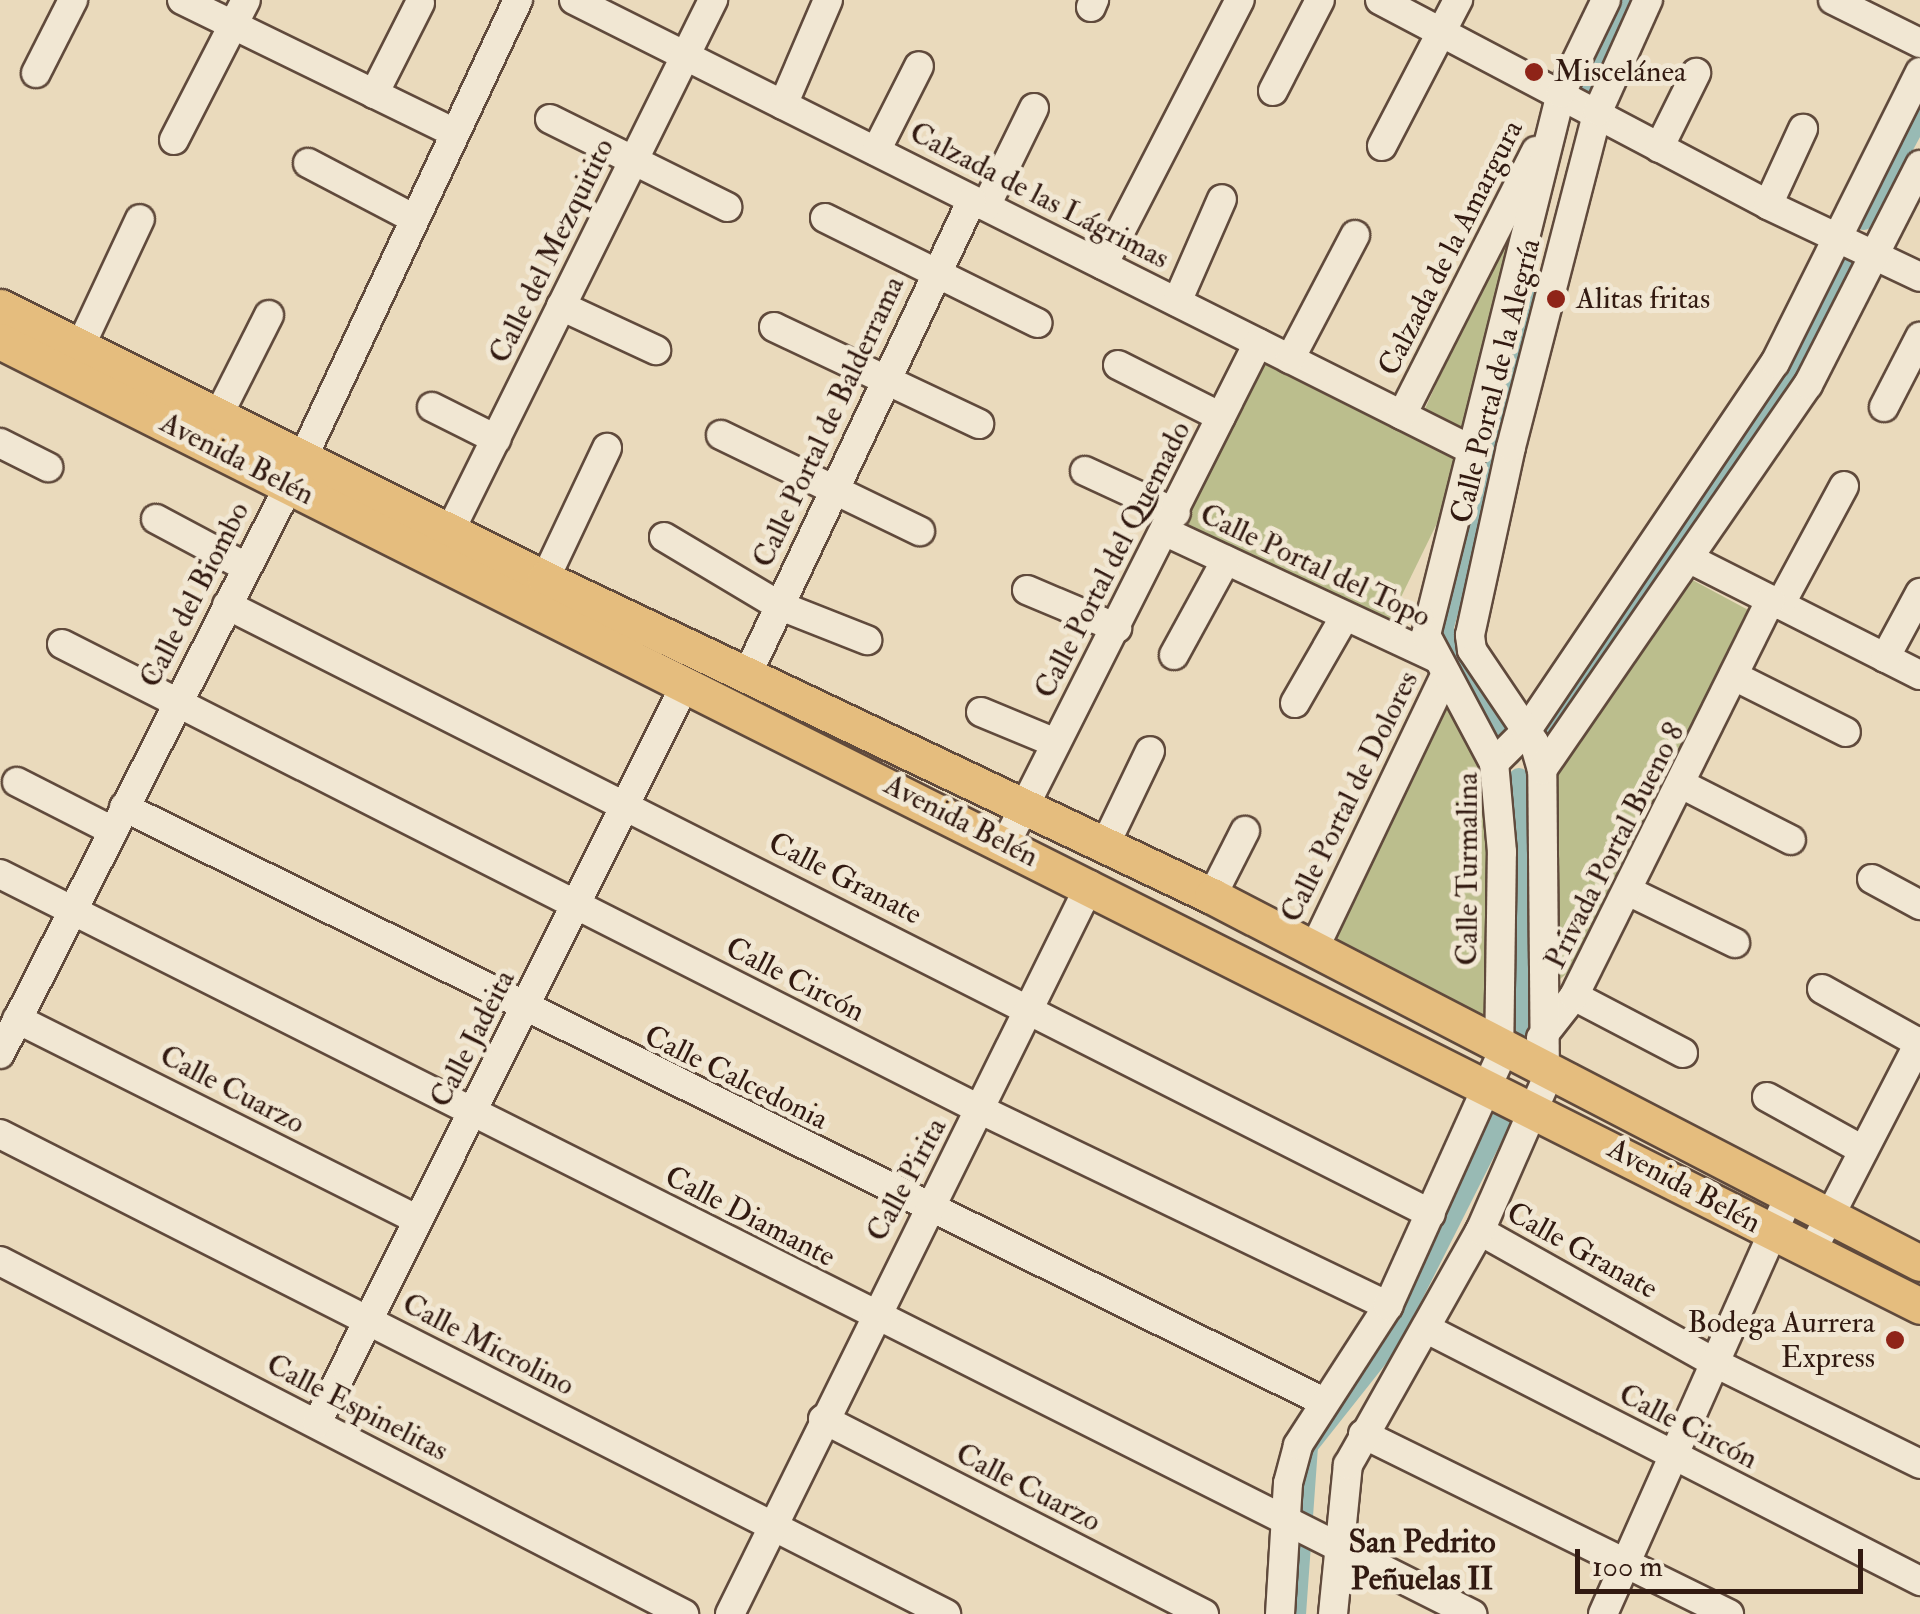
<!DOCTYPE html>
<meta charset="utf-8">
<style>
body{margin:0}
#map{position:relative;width:1920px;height:1614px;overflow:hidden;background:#eadabc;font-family:"IM FELL Double Pica",serif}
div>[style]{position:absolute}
.green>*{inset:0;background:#bbbe8d;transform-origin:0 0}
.canal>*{height:20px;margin:-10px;padding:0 10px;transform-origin:10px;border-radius:10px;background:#98bab4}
.roads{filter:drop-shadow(2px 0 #604a3c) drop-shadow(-2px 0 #604a3c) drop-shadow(0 2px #604a3c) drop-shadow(0 -2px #604a3c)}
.minor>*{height:28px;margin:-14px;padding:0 14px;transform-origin:14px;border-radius:14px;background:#f1e7d3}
.major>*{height:35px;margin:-17.5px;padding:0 17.5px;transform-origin:17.5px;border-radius:17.5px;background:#e5bd7e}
.dots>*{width:28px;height:28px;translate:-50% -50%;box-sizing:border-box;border:5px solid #f1e7d3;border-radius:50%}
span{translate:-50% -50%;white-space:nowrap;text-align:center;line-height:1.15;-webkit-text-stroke:10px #f1e7d3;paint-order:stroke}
.poi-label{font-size:30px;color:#321a11}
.left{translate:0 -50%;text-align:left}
.right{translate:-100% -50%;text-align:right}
.street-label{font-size:30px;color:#321a11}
.neighbourhood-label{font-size:32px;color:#321a11;font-weight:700}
.scale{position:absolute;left:1575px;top:1549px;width:288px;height:45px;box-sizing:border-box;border:5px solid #321a11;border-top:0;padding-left:12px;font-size:30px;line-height:35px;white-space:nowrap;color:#321a11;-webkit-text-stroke:8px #f1e7d3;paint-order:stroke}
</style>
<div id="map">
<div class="green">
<i style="clip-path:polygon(1538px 161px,1470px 432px,1424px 411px)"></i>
<i style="left:1255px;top:349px;width:240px;height:196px;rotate:26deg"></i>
<i style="clip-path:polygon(1685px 576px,1752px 612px,1570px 971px,1560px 979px,1553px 965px,1558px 770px)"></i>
<i style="clip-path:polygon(1444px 689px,1492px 767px,1490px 1026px,1326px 940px)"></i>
</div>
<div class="canal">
<i style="left:1585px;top:98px;width:107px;rotate:-65.8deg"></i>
<i style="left:1864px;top:220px;width:118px;rotate:-61.7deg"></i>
<i style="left:1541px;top:745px;width:452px;rotate:-56.5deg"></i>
<i style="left:1791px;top:368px;width:123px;rotate:-62.8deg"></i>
<i style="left:1511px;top:756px;width:143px;rotate:-118.4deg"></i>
<i style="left:1443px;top:630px;width:342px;rotate:-74.4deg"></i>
<i style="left:1519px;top:778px;width:274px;rotate:89deg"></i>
<i style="left:1296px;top:1614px;width:168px;rotate:-85.9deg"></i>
<i style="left:1308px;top:1446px;width:129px;rotate:-51.6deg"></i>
<i style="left:1388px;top:1345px;width:270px;rotate:-63.3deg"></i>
</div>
<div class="roads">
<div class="minor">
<i style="left:182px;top:0;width:301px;rotate:26deg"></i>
<i style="left:574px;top:0;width:1007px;rotate:26.62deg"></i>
<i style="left:1380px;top:0;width:439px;rotate:27.8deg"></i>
<i style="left:1768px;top:205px;width:168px;rotate:25.3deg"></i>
<i style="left:1833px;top:0;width:97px;rotate:26.3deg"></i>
<i style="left:1091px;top:7px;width:8px;rotate:-67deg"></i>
<i style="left:36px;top:73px;width:82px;rotate:-63.1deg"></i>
<i style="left:1273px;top:91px;width:102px;rotate:-62.7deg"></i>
<i style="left:374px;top:94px;width:102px;rotate:-63.2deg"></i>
<i style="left:783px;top:105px;width:114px;rotate:-66.8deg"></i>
<i style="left:550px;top:119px;width:198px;rotate:26.4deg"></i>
<i style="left:174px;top:140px;width:157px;rotate:-62.8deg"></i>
<i style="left:1382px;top:146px;width:165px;rotate:-62.5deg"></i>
<i style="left:1659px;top:148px;width:84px;rotate:-63.7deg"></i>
<i style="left:876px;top:151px;width:95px;rotate:-63.2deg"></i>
<i style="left:308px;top:163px;width:116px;rotate:27.7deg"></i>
<i style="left:1768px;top:205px;width:84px;rotate:-65.3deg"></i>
<i style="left:986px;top:206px;width:109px;rotate:-63.9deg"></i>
<i style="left:825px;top:218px;width:237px;rotate:26.3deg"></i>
<i style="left:1103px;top:265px;width:298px;rotate:-62.7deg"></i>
<i style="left:1177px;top:302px;width:112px;rotate:-66.4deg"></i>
<i style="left:561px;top:306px;width:105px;rotate:24.9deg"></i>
<i style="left:774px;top:327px;width:227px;rotate:25.3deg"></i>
<i style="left:80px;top:347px;width:141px;rotate:-64.9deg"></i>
<i style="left:1290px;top:359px;width:140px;rotate:-62.3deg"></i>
<i style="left:1118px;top:365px;width:115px;rotate:26.8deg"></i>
<i style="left:432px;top:407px;width:72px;rotate:26.6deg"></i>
<i style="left:1884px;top:407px;width:79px;rotate:-62.8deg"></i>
<i style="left:1402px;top:415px;width:296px;rotate:-63.1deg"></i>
<i style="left:218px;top:416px;width:113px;rotate:-63.2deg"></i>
<i style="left:721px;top:435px;width:221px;rotate:25.8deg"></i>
<i style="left:0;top:443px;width:54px;rotate:26.6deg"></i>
<i style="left:1085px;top:471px;width:100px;rotate:24.8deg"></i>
<i style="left:156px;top:519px;width:102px;rotate:28.1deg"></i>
<i style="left:450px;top:531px;width:593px;rotate:-63.65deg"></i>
<i style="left:1166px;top:532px;width:298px;rotate:25deg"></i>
<i style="left:664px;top:537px;width:133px;rotate:30.8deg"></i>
<i style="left:778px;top:605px;width:96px;rotate:21.5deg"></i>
<i style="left:1692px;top:560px;width:255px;rotate:26.8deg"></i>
<i style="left:545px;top:579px;width:145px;rotate:-64.7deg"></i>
<i style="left:1027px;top:590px;width:98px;rotate:22.9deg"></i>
<i style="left:227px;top:605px;width:1349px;rotate:26.83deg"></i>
<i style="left:1780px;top:605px;width:135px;rotate:-61.7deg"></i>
<i style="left:62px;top:644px;width:1030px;rotate:26.89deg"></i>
<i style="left:981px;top:1110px;width:452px;rotate:25.7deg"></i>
<i style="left:1174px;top:655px;width:108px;rotate:-61.3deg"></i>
<i style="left:1885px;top:658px;width:74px;rotate:-61.7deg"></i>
<i style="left:748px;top:673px;width:523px;rotate:-64.66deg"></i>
<i style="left:1734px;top:676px;width:125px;rotate:26.6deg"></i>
<i style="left:1295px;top:703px;width:100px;rotate:-60.1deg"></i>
<i style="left:981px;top:712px;width:81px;rotate:22.5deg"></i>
<i style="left:1494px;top:763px;width:47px;rotate:-45deg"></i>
<i style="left:1527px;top:730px;width:443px;rotate:-56deg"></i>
<i style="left:1775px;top:363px;width:325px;rotate:-63.5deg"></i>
<i style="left:1542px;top:770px;width:29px;rotate:-106deg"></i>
<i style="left:1534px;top:742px;width:111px;rotate:-124deg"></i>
<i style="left:1472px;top:650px;width:15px;rotate:-98deg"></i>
<i style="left:1470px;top:635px;width:192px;rotate:-77.7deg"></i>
<i style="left:1511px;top:447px;width:347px;rotate:-75.5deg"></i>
<i style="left:1598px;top:111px;width:122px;rotate:-65.8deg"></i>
<i style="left:17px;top:782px;width:108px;rotate:27deg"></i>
<i style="left:1683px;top:785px;width:121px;rotate:27deg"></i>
<i style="left:124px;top:807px;width:1337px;rotate:26.37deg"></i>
<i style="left:1006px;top:843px;width:560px;rotate:-63.25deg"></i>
<i style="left:1105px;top:845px;width:104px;rotate:-64.4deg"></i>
<i style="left:0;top:874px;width:1648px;rotate:26.69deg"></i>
<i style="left:1872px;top:879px;width:55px;rotate:28.4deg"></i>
<i style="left:1628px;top:891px;width:119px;rotate:25.9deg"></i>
<i style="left:1212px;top:896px;width:73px;rotate:-63.1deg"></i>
<i style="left:1314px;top:949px;width:305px;rotate:-64.4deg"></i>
<i style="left:1822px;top:989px;width:111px;rotate:29.1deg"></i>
<i style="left:1574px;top:996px;width:123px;rotate:27.6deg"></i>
<i style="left:17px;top:1019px;width:447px;rotate:26.6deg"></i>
<i style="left:1541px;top:1038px;width:53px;rotate:-51.8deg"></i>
<i style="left:1574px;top:996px;width:442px;rotate:-63.6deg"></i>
<i style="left:0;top:1054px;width:660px;rotate:-63.05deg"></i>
<i style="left:299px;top:466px;width:515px;rotate:-64.83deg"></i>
<i style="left:1767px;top:1097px;width:110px;rotate:28.9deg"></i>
<i style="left:0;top:1134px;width:1061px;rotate:26.9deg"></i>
<i style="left:1480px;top:1231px;width:267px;rotate:29.3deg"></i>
<i style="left:1713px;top:1362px;width:231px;rotate:26.2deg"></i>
<i style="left:1820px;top:1235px;width:218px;rotate:-62.7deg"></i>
<i style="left:0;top:1261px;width:770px;rotate:27.3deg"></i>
<i style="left:1427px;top:1329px;width:554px;rotate:27.07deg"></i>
<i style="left:823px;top:1419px;width:428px;rotate:27.1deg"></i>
<i style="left:317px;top:1423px;width:827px;rotate:-63.5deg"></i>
<i style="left:1363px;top:1434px;width:408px;rotate:26.2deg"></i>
<i style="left:730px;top:1614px;width:813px;rotate:-63.72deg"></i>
<i style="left:1280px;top:1614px;width:131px;rotate:-86.5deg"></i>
<i style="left:1288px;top:1483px;width:39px;rotate:-75deg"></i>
<i style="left:1298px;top:1445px;width:166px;rotate:-57.1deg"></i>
<i style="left:1388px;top:1306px;width:270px;rotate:-65.7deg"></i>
<i style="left:1499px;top:1060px;width:208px;rotate:-89.2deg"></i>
<i style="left:1502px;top:852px;width:89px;rotate:-95.1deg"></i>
<i style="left:1494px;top:763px;width:145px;rotate:-118deg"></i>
<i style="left:1426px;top:635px;width:559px;rotate:-76.01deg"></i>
<i style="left:1561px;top:93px;width:103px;rotate:-64.2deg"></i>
<i style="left:1333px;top:1614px;width:150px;rotate:-84.3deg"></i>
<i style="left:1348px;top:1465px;width:269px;rotate:-60.6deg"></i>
<i style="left:1480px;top:1231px;width:162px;rotate:-66.3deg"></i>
<i style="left:1545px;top:1083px;width:313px;rotate:-90.5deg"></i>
<i style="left:1542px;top:770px;width:468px;rotate:-55.4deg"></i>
<i style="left:1808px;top:385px;width:247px;rotate:-63deg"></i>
<i style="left:1603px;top:1614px;width:458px;rotate:-66deg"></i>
</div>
<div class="major">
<i style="left:0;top:307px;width:609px;rotate:26.52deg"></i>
<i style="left:545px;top:579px;width:738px;rotate:25.42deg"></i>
<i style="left:1212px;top:896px;width:797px;rotate:27.4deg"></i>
<i style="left:0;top:341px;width:2149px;rotate:26.68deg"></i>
</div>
</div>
<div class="dots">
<i style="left:1534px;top:72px;background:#8f2418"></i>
<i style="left:1556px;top:299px;background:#8f2418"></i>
<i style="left:1895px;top:1340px;background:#8f2418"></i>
</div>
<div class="poi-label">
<span class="left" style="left:1554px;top:72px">Miscelánea</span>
<span class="left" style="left:1576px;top:299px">Alitas fritas</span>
<span class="right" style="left:1875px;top:1340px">Bodega Aurrera<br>Express</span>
</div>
<div class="street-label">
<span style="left:1039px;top:196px;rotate:27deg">Calzada de las Lágrimas</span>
<span style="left:1451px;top:248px;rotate:-63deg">Calzada de la Amargura</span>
<span style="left:552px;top:251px;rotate:-64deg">Calle del Mezquitito</span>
<span style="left:1496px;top:381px;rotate:-76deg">Calle Portal de la Alegría</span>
<span style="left:829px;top:422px;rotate:-65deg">Calle Portal de Balderrama</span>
<span style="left:237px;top:459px;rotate:27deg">Avenida Belén</span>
<span style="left:1113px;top:560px;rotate:-63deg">Calle Portal del Quemado</span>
<span style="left:1315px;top:566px;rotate:25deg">Calle Portal del Topo</span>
<span style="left:195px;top:595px;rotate:-63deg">Calle del Biombo</span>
<span style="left:1350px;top:797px;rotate:-64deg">Calle Portal de Dolores</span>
<span style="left:961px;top:821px;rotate:27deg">Avenida Belén</span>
<span style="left:1615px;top:846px;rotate:-63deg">Privada Portal Bueno 8</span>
<span style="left:1468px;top:869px;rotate:-90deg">Calle Turmalina</span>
<span style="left:845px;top:879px;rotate:27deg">Calle Granate</span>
<span style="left:795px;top:980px;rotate:27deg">Calle Circón</span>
<span style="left:473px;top:1039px;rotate:-63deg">Calle Jadeita</span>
<span style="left:736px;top:1078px;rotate:26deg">Calle Calcedonia</span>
<span style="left:232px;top:1090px;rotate:27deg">Calle Cuarzo</span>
<span style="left:907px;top:1180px;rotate:-62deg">Calle Pirita</span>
<span style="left:1684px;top:1186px;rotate:28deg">Avenida Belén</span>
<span style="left:750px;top:1217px;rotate:27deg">Calle Diamante</span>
<span style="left:1582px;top:1251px;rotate:29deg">Calle Granate</span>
<span style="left:488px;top:1345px;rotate:27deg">Calle Microlino</span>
<span style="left:357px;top:1408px;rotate:27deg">Calle Espinelitas</span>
<span style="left:1688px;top:1427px;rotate:27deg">Calle Circón</span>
<span style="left:1028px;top:1488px;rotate:27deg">Calle Cuarzo</span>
</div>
<div class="neighbourhood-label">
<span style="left:1422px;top:1561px">San Pedrito<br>Peñuelas II</span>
</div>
<div class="scale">100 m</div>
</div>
